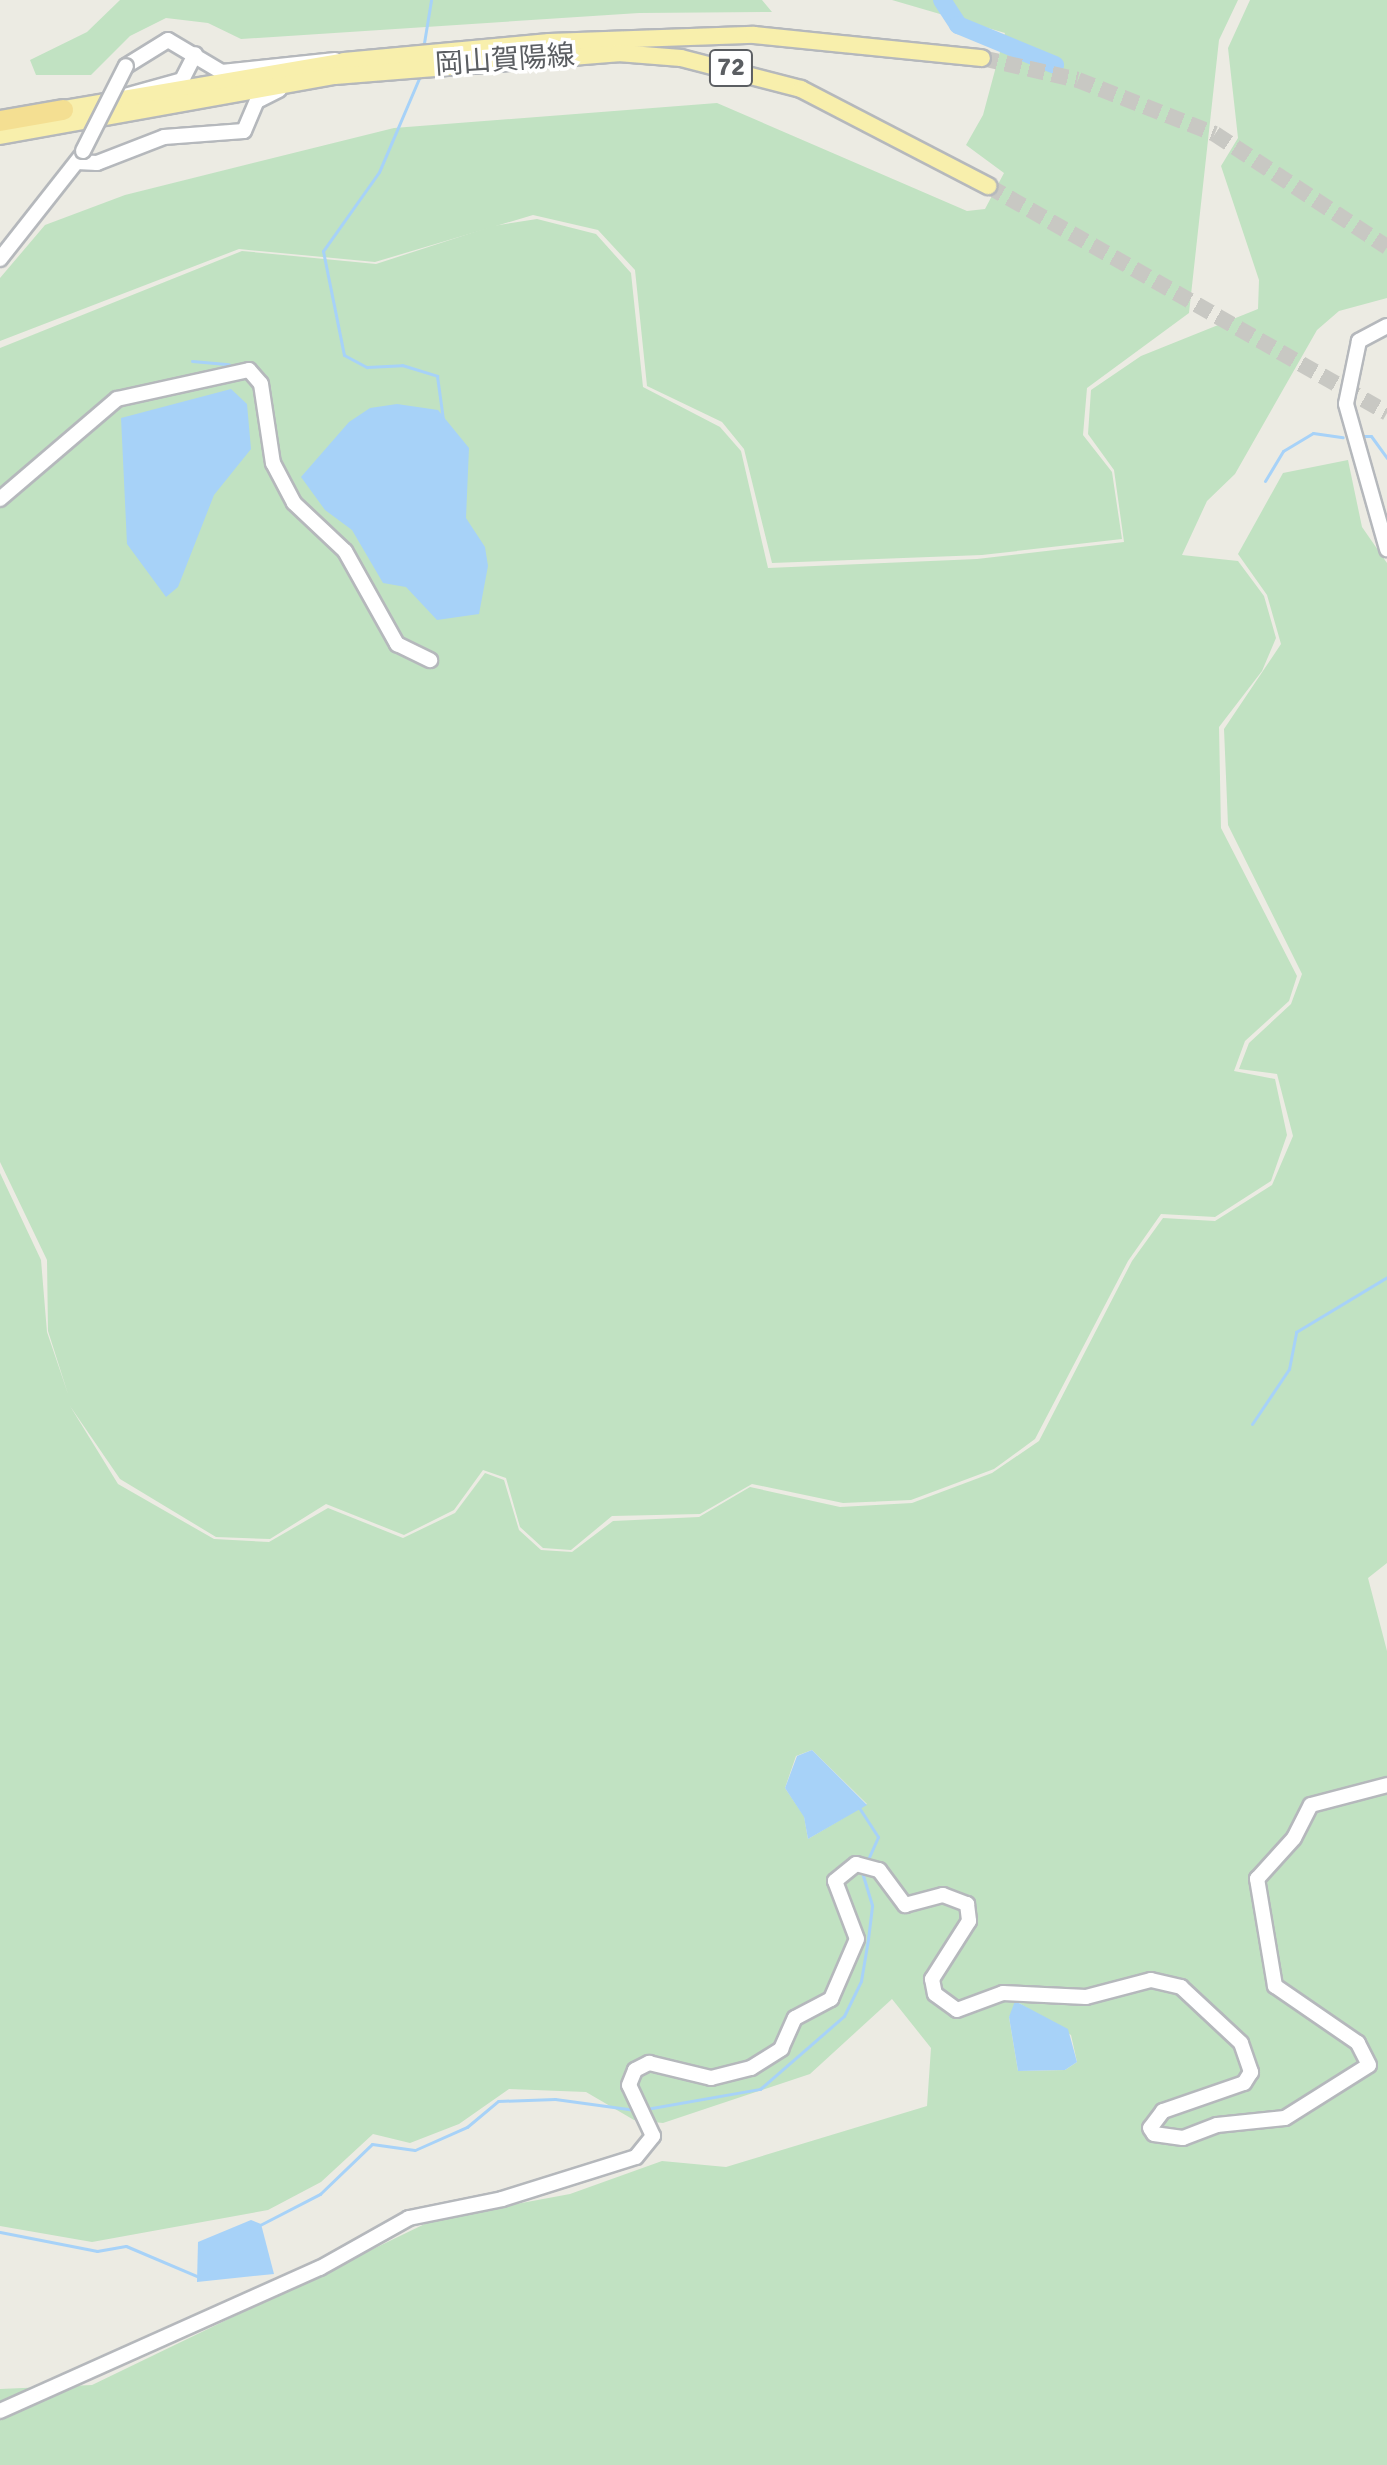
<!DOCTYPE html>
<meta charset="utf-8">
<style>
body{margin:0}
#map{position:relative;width:1387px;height:2465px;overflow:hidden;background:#ecebe3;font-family:Signika,"Noto Sans JP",sans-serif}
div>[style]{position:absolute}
.green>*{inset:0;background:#c1e2c2}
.water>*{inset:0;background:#a7d2f8}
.stream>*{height:3px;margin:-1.5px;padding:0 1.5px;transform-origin:1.5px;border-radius:1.5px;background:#a7d2f8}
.river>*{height:18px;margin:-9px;padding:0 9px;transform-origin:9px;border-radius:9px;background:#a7d2f8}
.major-tunnel>*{height:16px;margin-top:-8px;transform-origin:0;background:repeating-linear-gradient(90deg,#c8c8c3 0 16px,transparent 0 24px)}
.roads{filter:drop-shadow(2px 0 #b5b8bc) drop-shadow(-2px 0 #b5b8bc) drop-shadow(0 2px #b5b8bc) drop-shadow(0 -2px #b5b8bc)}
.minor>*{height:14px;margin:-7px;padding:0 7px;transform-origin:7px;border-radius:7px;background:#fff}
.major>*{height:16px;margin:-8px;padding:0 8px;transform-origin:8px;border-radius:8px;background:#f8efac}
.highway>*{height:20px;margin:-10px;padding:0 10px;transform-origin:10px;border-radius:10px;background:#f4df92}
.bridges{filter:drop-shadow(2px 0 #b5b8bc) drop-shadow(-2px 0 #b5b8bc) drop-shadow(0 2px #b5b8bc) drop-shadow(0 -2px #b5b8bc)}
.minor-bridge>*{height:14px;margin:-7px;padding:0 7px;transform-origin:7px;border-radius:7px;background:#fff}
span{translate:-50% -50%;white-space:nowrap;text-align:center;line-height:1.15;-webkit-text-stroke:7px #fff;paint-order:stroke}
.shield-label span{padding:2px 6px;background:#fff;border:2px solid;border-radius:6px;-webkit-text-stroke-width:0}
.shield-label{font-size:26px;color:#5b5e62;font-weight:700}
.street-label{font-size:28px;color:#5b5e62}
</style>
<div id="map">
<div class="green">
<i style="clip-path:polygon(120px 0,762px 0,772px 12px,639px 13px,241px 39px,208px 23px,166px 18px,130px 36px,91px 75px,36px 75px,30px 60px,87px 32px)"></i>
<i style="clip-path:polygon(892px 0,1238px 0,1219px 40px,1189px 313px,1087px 388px,1083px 435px,1112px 472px,1122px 539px,982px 555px,772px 563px,744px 449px,722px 422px,647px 386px,635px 270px,598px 230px,533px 215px,375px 262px,239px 249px,0 341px,0 278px,45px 225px,125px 195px,394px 128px,717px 103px,967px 211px,985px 209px,1004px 173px,966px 145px,983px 115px,1005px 33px)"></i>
<i style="clip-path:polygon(evenodd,1250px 0,1387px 0,1387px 298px,1339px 311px,1317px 330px,1235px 474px,1207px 501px,1182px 555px,1238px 561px,1264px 596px,1276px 638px,1262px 671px,1219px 727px,1221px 828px,1297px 976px,1289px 1001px,1245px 1041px,1234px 1071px,1275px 1079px,1287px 1135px,1271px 1181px,1215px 1217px,1161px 1214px,1128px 1261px,1035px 1439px,994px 1469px,911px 1500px,843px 1503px,752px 1484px,700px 1514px,612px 1516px,571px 1550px,543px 1548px,520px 1527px,506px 1478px,483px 1470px,454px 1510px,404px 1535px,326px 1504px,270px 1539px,216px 1537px,120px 1479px,70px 1406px,118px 1484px,214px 1539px,269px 1542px,328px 1508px,403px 1538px,455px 1513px,485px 1473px,504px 1480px,519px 1530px,541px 1550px,572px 1552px,613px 1521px,699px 1517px,750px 1487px,840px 1507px,912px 1503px,992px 1473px,1039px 1441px,1132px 1261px,1163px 1218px,1215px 1221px,1272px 1185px,1293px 1136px,1277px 1074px,1239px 1069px,1249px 1043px,1291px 1004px,1302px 974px,1228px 825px,1224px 729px,1281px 644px,1267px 595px,1238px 554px,1283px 473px,1348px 460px,1362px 527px,1387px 563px,1387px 1563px,1368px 1578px,1387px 1651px,1387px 2465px,0 2465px,0 2389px,92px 2385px,435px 2219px,570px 2194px,662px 2161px,726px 2167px,927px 2106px,931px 2048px,892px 1999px,810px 2074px,663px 2123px,634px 2120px,586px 2092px,509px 2089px,459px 2124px,410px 2143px,373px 2134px,321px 2182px,268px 2210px,92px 2242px,0 2226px,0 1173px,41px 1260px,47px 1332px,68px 1394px,48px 1331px,47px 1260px,0 1162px,0 348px,242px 251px,376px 264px,493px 226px,537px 219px,596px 234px,631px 273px,643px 387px,720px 427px,741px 451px,768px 568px,977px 559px,1124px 542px,1114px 470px,1088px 434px,1091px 390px,1141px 356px,1258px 309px,1259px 280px,1221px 166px,1238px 138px,1228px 48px,1250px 0,812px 1750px,867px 1804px,808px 1839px,804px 1816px,785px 1788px,796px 1756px,812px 1750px,1250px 0,1019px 2003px,1071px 2035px,1077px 2062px,1065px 2070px,1018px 2071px,1009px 2017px,1019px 2003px)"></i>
</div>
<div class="water">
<i style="clip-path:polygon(231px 389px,247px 404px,251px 449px,214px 495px,178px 587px,166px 597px,127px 544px,121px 418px)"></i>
<i style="clip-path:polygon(397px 404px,438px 410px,469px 448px,466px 518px,485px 547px,488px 566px,479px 614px,437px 620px,406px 587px,383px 583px,352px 530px,325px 510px,301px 477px,349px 422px,370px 408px)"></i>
<i style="clip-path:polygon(812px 1750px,867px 1805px,808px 1839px,804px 1817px,785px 1788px,797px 1756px)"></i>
<i style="clip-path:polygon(1015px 2001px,1068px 2029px,1077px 2062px,1065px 2070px,1018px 2071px,1009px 2017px)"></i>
<i style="clip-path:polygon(251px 2220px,261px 2224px,274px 2274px,197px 2282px,198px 2242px)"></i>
</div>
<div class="stream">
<i style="left:423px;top:49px;width:50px;rotate:-80.7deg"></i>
<i style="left:420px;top:76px;width:104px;rotate:113.1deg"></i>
<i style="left:379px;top:172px;width:97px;rotate:125.3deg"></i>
<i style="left:323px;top:251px;width:106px;rotate:78.6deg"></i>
<i style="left:344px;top:355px;width:26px;rotate:28deg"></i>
<i style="left:367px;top:367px;width:35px;rotate:-3deg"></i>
<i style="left:402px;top:365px;width:37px;rotate:17deg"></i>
<i style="left:437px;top:376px;width:43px;rotate:82.1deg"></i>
<i style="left:192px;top:361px;width:37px;rotate:5deg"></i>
<i style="left:1359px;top:436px;width:12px"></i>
<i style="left:1371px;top:436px;width:27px;rotate:54deg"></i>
<i style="left:1265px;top:481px;width:35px;rotate:-59deg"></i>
<i style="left:1283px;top:451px;width:35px;rotate:-31deg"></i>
<i style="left:1313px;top:433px;width:30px;rotate:8deg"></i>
<i style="left:1252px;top:1424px;width:66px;rotate:-56.1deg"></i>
<i style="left:1289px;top:1369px;width:38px;rotate:-79deg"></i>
<i style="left:1296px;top:1332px;width:106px;rotate:-31.1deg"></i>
<i style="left:858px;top:1806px;width:37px;rotate:57deg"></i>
<i style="left:878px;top:1837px;width:27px;rotate:114deg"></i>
<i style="left:646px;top:2109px;width:116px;rotate:-10deg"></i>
<i style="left:760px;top:2089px;width:111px;rotate:-41deg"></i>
<i style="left:844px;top:2016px;width:39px;rotate:-64deg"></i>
<i style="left:861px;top:1981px;width:43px;rotate:-80.5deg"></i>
<i style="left:868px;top:1939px;width:34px;rotate:-83deg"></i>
<i style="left:872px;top:1905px;width:34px;rotate:-107deg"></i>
<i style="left:258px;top:2226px;width:70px;rotate:-27.3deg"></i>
<i style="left:320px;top:2194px;width:72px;rotate:-43.9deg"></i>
<i style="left:372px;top:2144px;width:43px;rotate:7.9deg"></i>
<i style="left:415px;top:2150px;width:57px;rotate:-23.9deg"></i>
<i style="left:467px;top:2127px;width:40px;rotate:-40deg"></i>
<i style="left:498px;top:2101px;width:57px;rotate:-2deg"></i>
<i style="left:555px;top:2099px;width:81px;rotate:7.8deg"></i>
<i style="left:0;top:2232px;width:99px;rotate:11.1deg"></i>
<i style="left:97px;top:2251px;width:29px;rotate:-10deg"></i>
<i style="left:126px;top:2246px;width:79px;rotate:23deg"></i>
</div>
<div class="river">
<i style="left:942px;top:0;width:30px;rotate:57deg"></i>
<i style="left:958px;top:25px;width:105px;rotate:22.4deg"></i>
</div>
<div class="major-tunnel">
<i style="left:982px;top:58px;width:98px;rotate:12.9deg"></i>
<i style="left:1078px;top:80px;width:147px;rotate:21.5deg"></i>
<i style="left:1215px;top:134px;width:206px;rotate:33.3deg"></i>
<i style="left:988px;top:186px;width:459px;rotate:29.6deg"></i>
</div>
<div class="roads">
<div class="minor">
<i style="left:126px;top:66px;width:49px;rotate:-31.8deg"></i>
<i style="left:168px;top:40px;width:63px;rotate:30.7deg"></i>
<i style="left:222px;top:72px;width:114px;rotate:-6.1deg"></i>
<i style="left:114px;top:99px;width:71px;rotate:-15.6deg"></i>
<i style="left:182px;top:80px;width:29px;rotate:-63deg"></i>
<i style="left:77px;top:162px;width:20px;rotate:3deg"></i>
<i style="left:97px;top:163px;width:72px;rotate:-21.2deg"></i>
<i style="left:164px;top:137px;width:80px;rotate:-4.3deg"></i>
<i style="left:244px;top:131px;width:33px;rotate:-67deg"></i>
<i style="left:257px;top:101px;width:25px;rotate:-27deg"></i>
<i style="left:0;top:259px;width:131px;rotate:-51.8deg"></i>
<i style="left:1387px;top:326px;width:32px;rotate:152deg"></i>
<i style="left:1359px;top:341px;width:64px;rotate:101.7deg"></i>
<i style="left:1346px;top:404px;width:151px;rotate:74.2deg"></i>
<i style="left:0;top:499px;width:154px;rotate:-40.5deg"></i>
<i style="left:117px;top:399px;width:135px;rotate:-12.4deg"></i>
<i style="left:249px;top:370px;width:18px;rotate:49deg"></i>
<i style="left:261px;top:384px;width:80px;rotate:81.4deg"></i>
<i style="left:273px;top:463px;width:45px;rotate:62.3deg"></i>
<i style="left:294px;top:503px;width:70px;rotate:43.3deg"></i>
<i style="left:345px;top:551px;width:107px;rotate:60.8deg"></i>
<i style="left:397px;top:644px;width:37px;rotate:26deg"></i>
<i style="left:0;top:2411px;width:350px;rotate:-24.1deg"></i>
<i style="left:320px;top:2268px;width:102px;rotate:-29.3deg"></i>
<i style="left:409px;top:2218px;width:95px;rotate:-11.5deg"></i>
<i style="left:502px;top:2199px;width:140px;rotate:-17.4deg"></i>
<i style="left:636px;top:2157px;width:27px;rotate:-51deg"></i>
<i style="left:653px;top:2136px;width:56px;rotate:-115.2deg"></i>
<i style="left:629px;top:2085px;width:16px;rotate:-68deg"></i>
<i style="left:635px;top:2070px;width:16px;rotate:-27deg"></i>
<i style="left:649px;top:2063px;width:64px;rotate:13.6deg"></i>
<i style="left:711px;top:2078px;width:41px;rotate:-14deg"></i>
<i style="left:751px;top:2068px;width:36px;rotate:-32deg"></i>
<i style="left:781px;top:2049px;width:34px;rotate:-66deg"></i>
<i style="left:795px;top:2018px;width:41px;rotate:-27.8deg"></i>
<i style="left:831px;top:1999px;width:65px;rotate:-66.6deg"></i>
<i style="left:857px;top:1939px;width:62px;rotate:-110.8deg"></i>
<i style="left:835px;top:1881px;width:27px;rotate:-39deg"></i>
<i style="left:856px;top:1864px;width:24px;rotate:15deg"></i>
<i style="left:879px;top:1870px;width:44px;rotate:53.4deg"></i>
<i style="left:905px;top:1905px;width:39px;rotate:-15deg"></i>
<i style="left:943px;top:1895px;width:26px;rotate:21deg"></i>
<i style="left:967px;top:1904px;width:17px;rotate:83deg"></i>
<i style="left:969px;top:1921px;width:69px;rotate:122.5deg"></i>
<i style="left:932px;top:1979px;width:15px;rotate:79deg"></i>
<i style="left:935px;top:1994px;width:27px;rotate:36deg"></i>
<i style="left:957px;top:2010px;width:49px;rotate:-20.3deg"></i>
<i style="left:1003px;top:1993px;width:83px;rotate:2.8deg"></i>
<i style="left:1086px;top:1997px;width:67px;rotate:-14.7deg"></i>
<i style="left:1151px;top:1980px;width:31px;rotate:13deg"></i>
<i style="left:1181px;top:1987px;width:82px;rotate:43deg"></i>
<i style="left:1241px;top:2043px;width:31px;rotate:71deg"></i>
<i style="left:1251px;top:2072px;width:13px;rotate:122deg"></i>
<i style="left:1244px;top:2083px;width:86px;rotate:160.9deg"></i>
<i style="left:1163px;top:2111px;width:21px;rotate:127deg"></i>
<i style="left:1150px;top:2128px;width:7px;rotate:56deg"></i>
<i style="left:1154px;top:2134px;width:29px;rotate:8deg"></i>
<i style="left:1183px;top:2138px;width:36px;rotate:-21deg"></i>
<i style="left:1217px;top:2125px;width:68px;rotate:-5.9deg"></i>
<i style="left:1285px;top:2118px;width:99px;rotate:-32.2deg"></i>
<i style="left:1369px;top:2065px;width:25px;rotate:-117deg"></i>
<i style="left:1358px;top:2043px;width:101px;rotate:-145.5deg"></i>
<i style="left:1275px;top:1986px;width:109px;rotate:-99.5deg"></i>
<i style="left:1257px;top:1879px;width:55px;rotate:-47.9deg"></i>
<i style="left:1294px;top:1838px;width:37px;rotate:-63deg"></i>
<i style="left:1311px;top:1805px;width:79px;rotate:-14.7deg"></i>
</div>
<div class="major">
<i style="left:53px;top:111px;width:295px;rotate:-9.7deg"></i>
<i style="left:344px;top:61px;width:206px;rotate:-5.3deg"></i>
<i style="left:549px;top:42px;width:205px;rotate:-2deg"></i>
<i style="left:754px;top:35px;width:229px;rotate:5.8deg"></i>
<i style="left:0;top:136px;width:340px;rotate:-10.2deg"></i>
<i style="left:335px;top:76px;width:284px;rotate:-4.6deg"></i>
<i style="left:618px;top:53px;width:63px;rotate:4.5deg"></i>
<i style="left:681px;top:58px;width:124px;rotate:14.5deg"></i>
<i style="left:801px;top:89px;width:211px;rotate:27.4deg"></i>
</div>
<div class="highway">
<i style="left:0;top:121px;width:64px;rotate:-9.9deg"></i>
</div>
</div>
<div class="bridges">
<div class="minor-bridge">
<i style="left:83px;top:151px;width:95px;rotate:-63.2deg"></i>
</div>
</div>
<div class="shield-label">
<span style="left:731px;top:68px">72</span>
</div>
<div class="street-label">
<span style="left:505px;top:60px;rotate:-4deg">岡山賀陽線</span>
</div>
</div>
